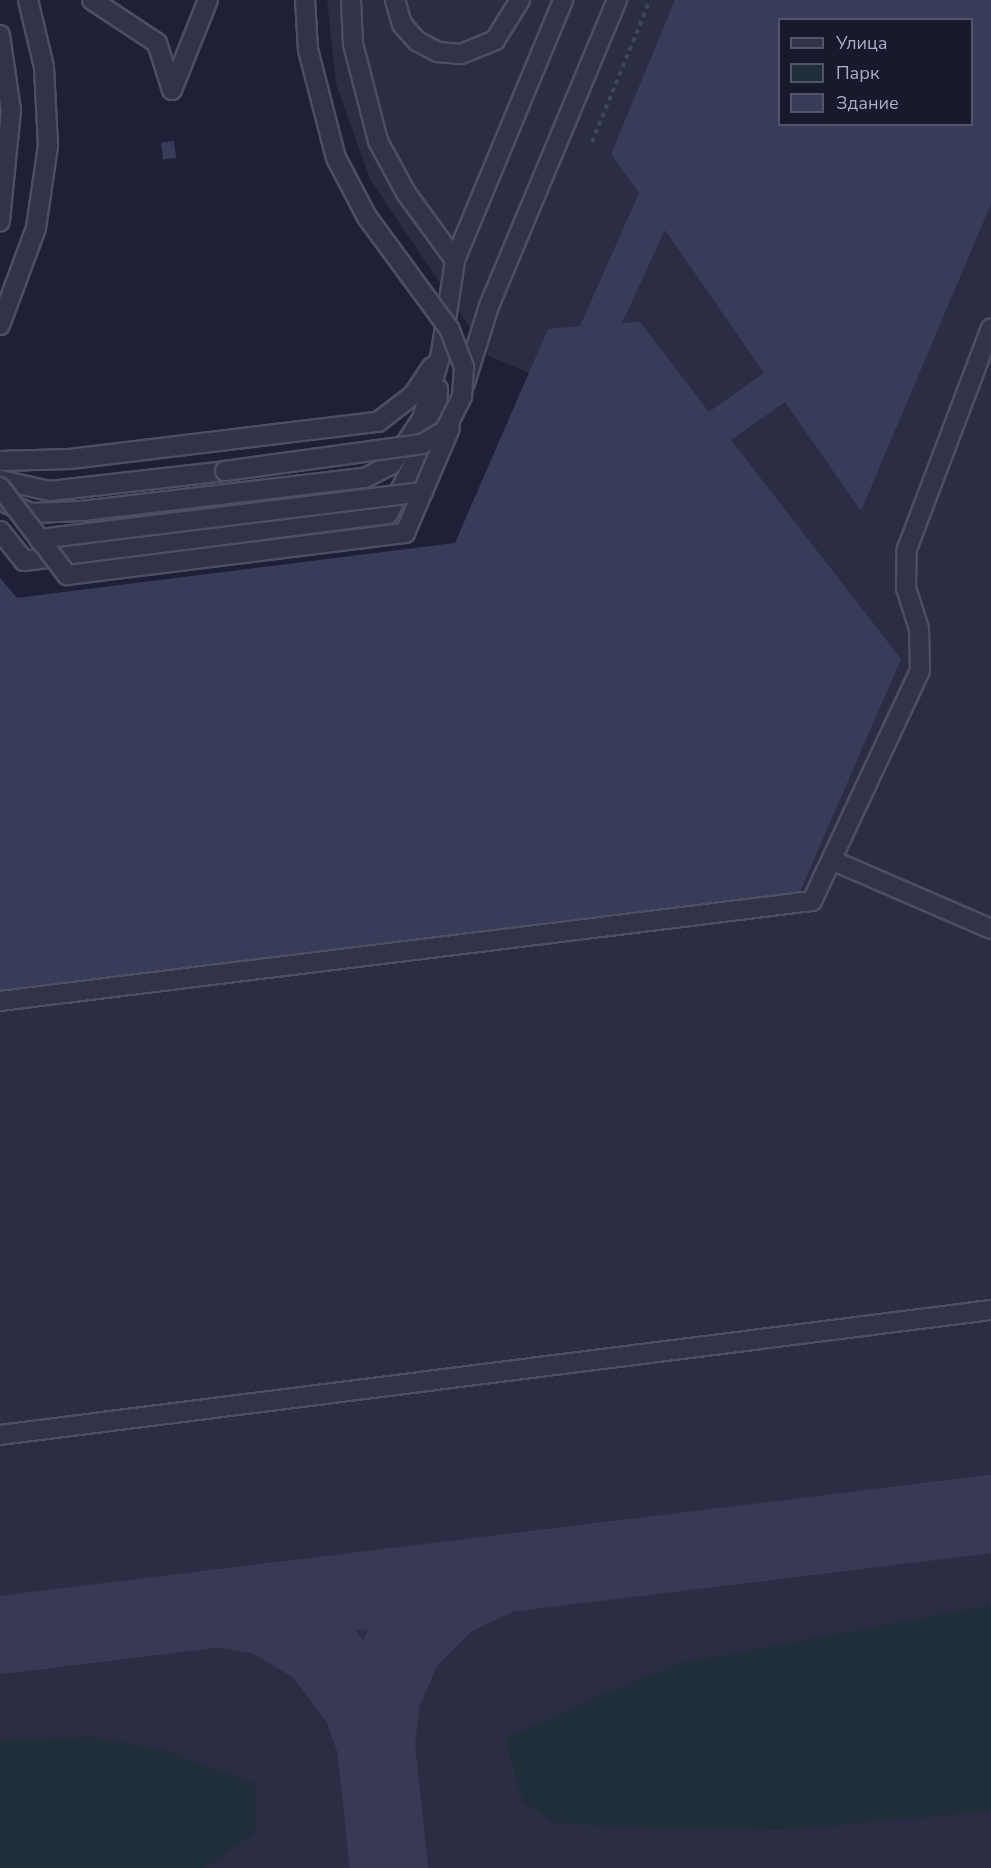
<!DOCTYPE html>
<meta charset="utf-8">
<style>
body{margin:0}
#map{position:relative;width:991px;height:1868px;overflow:hidden;background:#1e2038;font-family:"Nunito Sans",sans-serif}
div>[style]{position:absolute}
.airport>*{inset:0;background:#2b2d45}
.green>*{inset:0;background:#202e39}
.taxiway>*{height:78px;margin:-39px;padding:0 39px;transform-origin:39px;border-radius:39px;background:#383a54}
.building>*{inset:0;background:#393c59;transform-origin:0 0}
.path>*{height:4px;margin-top:-2px;transform-origin:0;background:repeating-linear-gradient(90deg,#3a4954 0 4.5px,transparent 0 9px)}
.roads{filter:drop-shadow(2px 0 #4c4e64) drop-shadow(-2px 0 #4c4e64) drop-shadow(0 2px #4c4e64) drop-shadow(0 -2px #4c4e64)}
.minor>*{height:18px;margin:-9px;padding:0 9px;transform-origin:9px;border-radius:9px;background:#313349}
.bridges{filter:drop-shadow(2px 0 #4c4e64) drop-shadow(-2px 0 #4c4e64) drop-shadow(0 2px #4c4e64) drop-shadow(0 -2px #4c4e64)}
.minor-bridge>*{height:18px;margin:-9px;padding:0 9px;transform-origin:9px;border-radius:9px;background:#313349}
span{translate:-50% -50%;white-space:nowrap;text-align:center;line-height:1.15;-webkit-text-stroke:4.5px #17192d;paint-order:stroke}
.legend{position:absolute;left:778px;top:18px;width:195px;height:108px;box-sizing:border-box;background:#17192d;border:2px solid #52546a;margin:0;padding:8px 10px;list-style:none;font-size:18px;color:#abacc6}
.legend li{display:flex;align-items:center;gap:12px;height:30px}
.legend b{width:30px;border:2px solid #52546a}
</style>
<div id="map">
<div class="airport">
<i style="clip-path:polygon(evenodd,327px 0,991px 0,991px 1868px,0 1868px,0 578px,17px 598px,455px 543px,529px 373px,489px 356px,370px 179px,336px 84px,327px 0,780px 20px,972px 20px,972px 124px,780px 124px,780px 20px)"></i>
</div>
<div class="green">
<i style="clip-path:polygon(991px 1605px,991px 1811px,784px 1830px,665px 1829px,554px 1823px,523px 1802px,505px 1739px,592px 1699px,677px 1664px)"></i>
<i style="clip-path:polygon(90px 1737px,164px 1750px,255px 1784px,255px 1833px,205px 1868px,0 1868px,0 1740px)"></i>
</div>
<div class="taxiway">
<i style="left:225px;top:1609px;width:42px;rotate:9.7deg"></i>
<i style="left:266px;top:1616px;width:63px;rotate:30.7deg"></i>
<i style="left:320px;top:1648px;width:70px;rotate:53.1deg"></i>
<i style="left:362px;top:1704px;width:43px;rotate:71.1deg"></i>
<i style="left:376px;top:1745px;width:48px;rotate:-84.1deg"></i>
<i style="left:381px;top:1697px;width:58px;rotate:-66.5deg"></i>
<i style="left:404px;top:1644px;width:65px;rotate:-45deg"></i>
<i style="left:450px;top:1598px;width:46px;rotate:-24.3deg"></i>
<i style="left:0;top:1635px;width:998px;rotate:-6.96deg"></i>
<i style="left:376px;top:1745px;width:124px;rotate:84deg"></i>
</div>
<div class="building">
<i style="clip-path:polygon(evenodd,675px 0,991px 0,991px 204px,861px 511px,785px 402px,731px 440px,901px 659px,799px 894px,0 995px,0 578px,17px 598px,455px 543px,548px 329px,580px 326px,639px 193px,611px 154px,675px 0,780px 20px,972px 20px,972px 124px,780px 124px,780px 20px,675px 0,665px 230px,764px 373px,709px 412px,640px 322px,622px 323px,665px 230px)"></i>
<i style="left:174px;top:141px;width:17px;height:13px;rotate:83deg"></i>
</div>
<div class="path">
<i style="left:592px;top:142px;width:153px;rotate:-67.8deg"></i>
</div>
<div class="roads">
<div class="minor">
<i style="left:92px;top:0;width:78px;rotate:33.5deg"></i>
<i style="left:157px;top:43px;width:49px;rotate:72.3deg"></i>
<i style="left:351px;top:0;width:44px;rotate:87.4deg"></i>
<i style="left:353px;top:44px;width:100px;rotate:75.5deg"></i>
<i style="left:378px;top:141px;width:59px;rotate:61.7deg"></i>
<i style="left:406px;top:193px;width:83px;rotate:53.8deg"></i>
<i style="left:395px;top:0;width:25px;rotate:74deg"></i>
<i style="left:402px;top:24px;width:23px;rotate:49deg"></i>
<i style="left:417px;top:41px;width:24px;rotate:28deg"></i>
<i style="left:438px;top:52px;width:23px;rotate:5deg"></i>
<i style="left:461px;top:54px;width:37px;rotate:-22deg"></i>
<i style="left:495px;top:40px;width:47px;rotate:-58deg"></i>
<i style="left:0;top:35px;width:76px;rotate:81.7deg"></i>
<i style="left:11px;top:110px;width:112px;rotate:95.7deg"></i>
<i style="left:172px;top:90px;width:97px;rotate:-68.2deg"></i>
<i style="left:0;top:325px;width:103px;rotate:-69.6deg"></i>
<i style="left:36px;top:228px;width:83px;rotate:-81.7deg"></i>
<i style="left:48px;top:146px;width:79px;rotate:-92.9deg"></i>
<i style="left:44px;top:67px;width:69px;rotate:-103.4deg"></i>
<i style="left:465px;top:383px;width:81px;rotate:-72.7deg"></i>
<i style="left:489px;top:306px;width:332px;rotate:-67.3deg"></i>
<i style="left:0;top:461px;width:70px;rotate:-1.6deg"></i>
<i style="left:70px;top:459px;width:310px;rotate:-6.9deg"></i>
<i style="left:378px;top:422px;width:44px;rotate:-37.6deg"></i>
<i style="left:413px;top:395px;width:34px;rotate:-56deg"></i>
<i style="left:0;top:480px;width:51px;rotate:12.4deg"></i>
<i style="left:50px;top:491px;width:176px;rotate:-6.5deg"></i>
<i style="left:8px;top:504px;width:26px;rotate:21deg"></i>
<i style="left:32px;top:513px;width:50px;rotate:-2.3deg"></i>
<i style="left:82px;top:511px;width:285px;rotate:-6.7deg"></i>
<i style="left:365px;top:478px;width:29px;rotate:-27deg"></i>
<i style="left:391px;top:465px;width:55px;rotate:-56deg"></i>
<i style="left:422px;top:419px;width:69px;rotate:-73.9deg"></i>
<i style="left:441px;top:353px;width:94px;rotate:-81.4deg"></i>
<i style="left:455px;top:260px;width:282px;rotate:-67.4deg"></i>
<i style="left:0;top:531px;width:38px;rotate:51deg"></i>
<i style="left:24px;top:561px;width:367px;rotate:-7.4deg"></i>
<i style="left:388px;top:514px;width:106px;rotate:-62.9deg"></i>
<i style="left:436px;top:420px;width:31px;rotate:-86deg"></i>
<i style="left:834px;top:861px;width:171px;rotate:23.4deg"></i>
<i style="left:0;top:1001px;width:818px;rotate:-7.02deg"></i>
<i style="left:812px;top:901px;width:255px;rotate:-64.9deg"></i>
<i style="left:920px;top:670px;width:41px;rotate:-91.4deg"></i>
<i style="left:919px;top:629px;width:43px;rotate:-107.6deg"></i>
<i style="left:906px;top:588px;width:39px;rotate:-89deg"></i>
<i style="left:907px;top:549px;width:236px;rotate:-69.2deg"></i>
<i style="left:0;top:1435px;width:999px;rotate:-7.19deg"></i>
</div>
</div>
<div class="bridges">
<div class="minor-bridge">
<i style="left:225px;top:471px;width:199px;rotate:-7.8deg"></i>
<i style="left:422px;top:444px;width:27px;rotate:-31deg"></i>
<i style="left:445px;top:430px;width:38px;rotate:-63deg"></i>
<i style="left:462px;top:396px;width:29px;rotate:-86deg"></i>
<i style="left:464px;top:367px;width:40px;rotate:-111deg"></i>
<i style="left:450px;top:330px;width:140px;rotate:-126.3deg"></i>
<i style="left:367px;top:217px;width:67px;rotate:-117.7deg"></i>
<i style="left:336px;top:158px;width:112px;rotate:-104.5deg"></i>
<i style="left:308px;top:50px;width:50px;rotate:-93.4deg"></i>
<i style="left:0;top:487px;width:111px;rotate:52.7deg"></i>
<i style="left:67px;top:575px;width:341px;rotate:-7.1deg"></i>
<i style="left:405px;top:533px;width:114px;rotate:-66.8deg"></i>
<i style="left:39px;top:539px;width:387px;rotate:-7deg"></i>
</div>
</div>
<ul class="legend">
<li><b style="height:8px;background:#313349"></b>Улица</li>
<li><b style="height:16px;background:#202e39"></b>Парк</li>
<li><b style="height:16px;background:#393c59"></b>Здание</li>
</ul>
</div>
